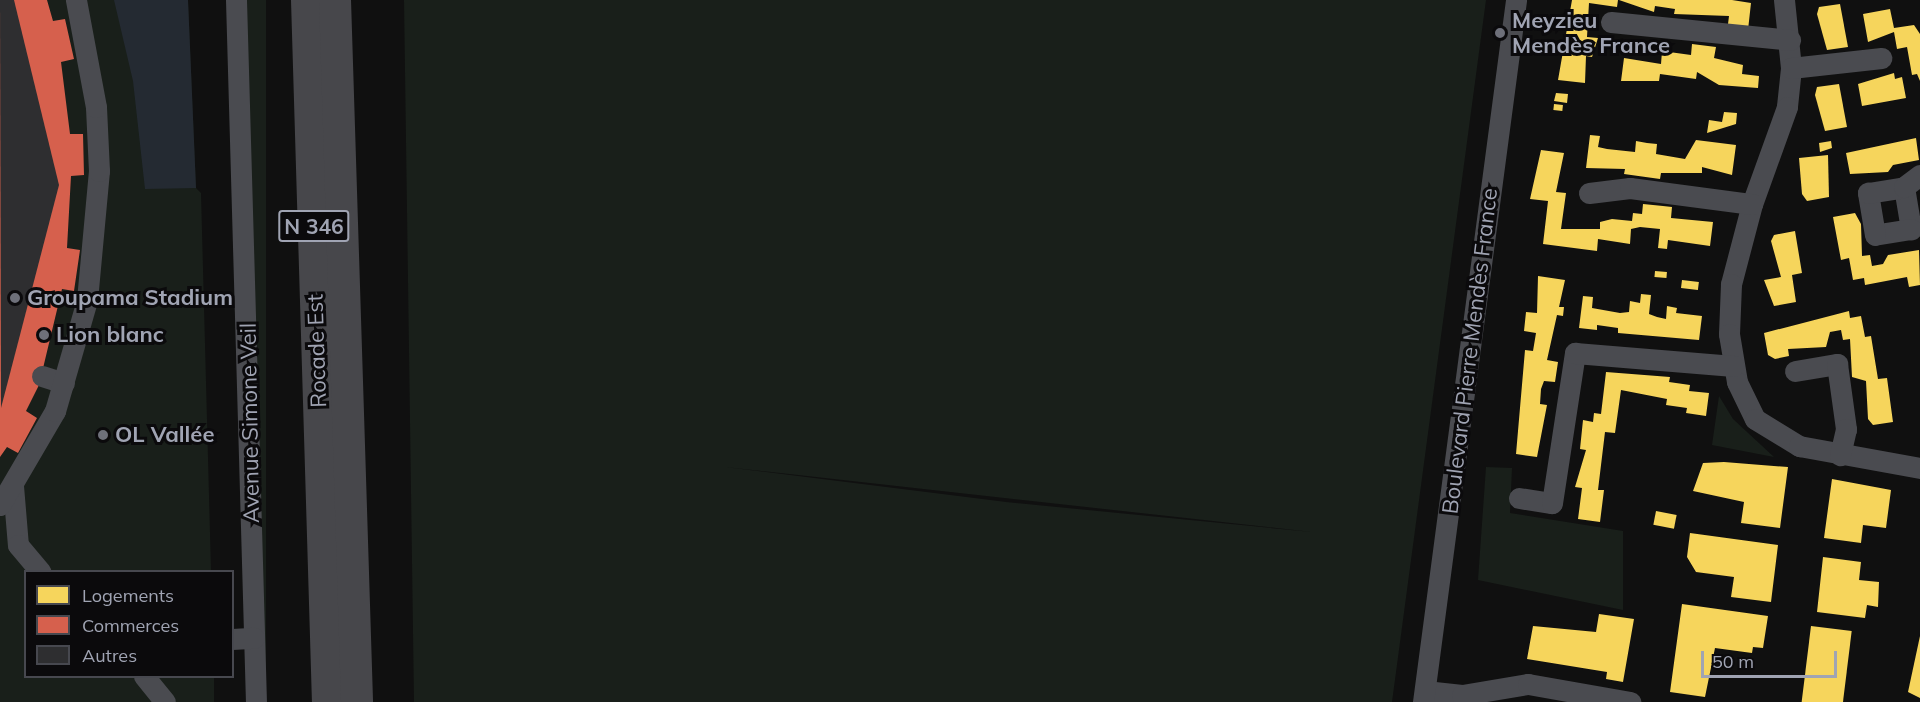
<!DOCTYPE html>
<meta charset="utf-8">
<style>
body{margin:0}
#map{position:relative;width:1920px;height:702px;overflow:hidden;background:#101010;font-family:Mulish,sans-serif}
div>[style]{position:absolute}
.green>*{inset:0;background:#191f1a;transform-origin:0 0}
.water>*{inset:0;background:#242a32}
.homes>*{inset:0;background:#f6d55c;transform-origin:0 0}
.shops>*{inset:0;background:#d6604d}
.building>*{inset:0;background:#2e2e30}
.minor>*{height:21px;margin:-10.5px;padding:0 10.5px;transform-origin:10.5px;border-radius:10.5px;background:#4a4b50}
.highway>*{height:32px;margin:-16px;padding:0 16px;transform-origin:16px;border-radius:16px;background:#47474b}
.dots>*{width:16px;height:16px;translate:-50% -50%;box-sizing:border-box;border:3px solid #0b0a0c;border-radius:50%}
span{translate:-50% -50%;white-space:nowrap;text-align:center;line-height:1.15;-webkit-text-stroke:6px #0b0a0c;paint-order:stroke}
.shield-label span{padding:2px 4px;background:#0b0a0c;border:2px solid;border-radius:4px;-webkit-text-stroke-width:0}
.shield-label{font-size:21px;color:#a0a4b3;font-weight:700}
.poi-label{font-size:22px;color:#a0a4b3;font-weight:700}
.left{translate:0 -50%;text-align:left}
.street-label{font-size:22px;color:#a0a4b3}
.legend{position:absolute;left:24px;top:570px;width:210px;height:108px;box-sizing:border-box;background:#0b0a0c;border:2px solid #47484f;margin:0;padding:8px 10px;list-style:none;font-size:18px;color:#a0a4b3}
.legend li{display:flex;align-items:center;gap:12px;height:30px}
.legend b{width:30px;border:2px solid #47484f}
.scale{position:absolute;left:1701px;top:651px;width:136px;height:27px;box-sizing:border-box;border:3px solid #a0a4b3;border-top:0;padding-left:8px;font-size:18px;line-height:21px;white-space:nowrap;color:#a0a4b3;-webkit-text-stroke:4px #0b0a0c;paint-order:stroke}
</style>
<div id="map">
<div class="green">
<i style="clip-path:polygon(0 0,188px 0,196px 188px,201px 193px,211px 571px,26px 572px,26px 676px,214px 677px,214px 702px,0 702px)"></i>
<i style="left:246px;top:0;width:20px;height:702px"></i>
<i style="clip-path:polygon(evenodd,404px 0,1486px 0,1392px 702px,414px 702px,404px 0,725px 467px,1312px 532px,1006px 502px,725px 467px)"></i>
<i style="clip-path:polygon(1719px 396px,1733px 419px,1774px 457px,1712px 445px)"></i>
<i style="clip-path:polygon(1486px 467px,1512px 468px,1510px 513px,1623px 531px,1623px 610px,1478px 580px)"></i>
</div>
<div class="water">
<i style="clip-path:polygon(114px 0,188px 0,196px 188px,145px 189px,133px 81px)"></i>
</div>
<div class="homes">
<i style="clip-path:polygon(1572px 0,1618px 0,1617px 7px,1589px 3px,1587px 37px,1598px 38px,1592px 57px,1586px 56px,1585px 83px,1558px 80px)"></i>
<i style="clip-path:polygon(1619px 0,1732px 0,1751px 3px,1748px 30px,1728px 24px,1729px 16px,1674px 14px,1675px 9px,1655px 6px,1654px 12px)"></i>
<i style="clip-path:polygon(1840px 4px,1848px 47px,1827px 50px,1817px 14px,1819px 7px)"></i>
<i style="clip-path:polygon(1890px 9px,1894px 28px,1914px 25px,1920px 34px,1920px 81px,1917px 74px,1912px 75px,1907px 47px,1897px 49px,1894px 32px,1868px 42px,1863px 14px)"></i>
<i style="clip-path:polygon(1692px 44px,1716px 47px,1714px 58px,1743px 65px,1742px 74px,1759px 76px,1758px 88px,1719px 85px,1697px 72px,1696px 79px,1660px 74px,1659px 81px,1621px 81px,1624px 58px,1661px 64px,1662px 51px,1691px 55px)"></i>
<i style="clip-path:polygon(1894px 73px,1895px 79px,1902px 77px,1906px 98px,1862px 106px,1858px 84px)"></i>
<i style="clip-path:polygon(1839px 84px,1847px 127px,1825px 131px,1815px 95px,1817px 87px)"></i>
<i style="clip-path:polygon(1556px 93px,1568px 94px,1567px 103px,1554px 101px)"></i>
<i style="left:1554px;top:104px;width:9px;height:6px;rotate:6deg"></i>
<i style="clip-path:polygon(1724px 112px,1737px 113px,1736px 124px,1707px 133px,1709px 120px,1722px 122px)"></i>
<i style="clip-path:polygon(1590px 135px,1600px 136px,1598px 147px,1607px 149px,1635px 152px,1636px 141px,1647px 143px,1657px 144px,1656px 154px,1685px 159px,1696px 140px,1736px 145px,1732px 175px,1702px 167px,1702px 173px,1661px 173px,1660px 179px,1624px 174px,1625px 169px,1586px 168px)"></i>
<i style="clip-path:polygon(1916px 138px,1919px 160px,1893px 165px,1888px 172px,1850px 174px,1846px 153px)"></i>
<i style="clip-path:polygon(1831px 141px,1832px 148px,1820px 152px,1819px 143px)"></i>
<i style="clip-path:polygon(1541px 150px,1564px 153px,1556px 192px,1566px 193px,1561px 229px,1600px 229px,1600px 222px,1612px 219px,1632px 221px,1633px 213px,1642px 214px,1643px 204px,1663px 206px,1672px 207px,1671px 218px,1713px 222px,1710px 246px,1668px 240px,1667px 249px,1658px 248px,1660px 229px,1640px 227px,1631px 229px,1630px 244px,1598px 239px,1597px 251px,1543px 244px,1548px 201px,1530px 199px)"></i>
<i style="clip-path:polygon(1828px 155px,1829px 197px,1807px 201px,1802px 194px,1799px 158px)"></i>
<i style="clip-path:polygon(1855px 213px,1861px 224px,1862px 256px,1870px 255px,1872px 266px,1883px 264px,1888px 255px,1919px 250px,1920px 285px,1909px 287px,1907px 277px,1865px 285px,1864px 278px,1853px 280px,1849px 258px,1841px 260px,1833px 217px)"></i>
<i style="clip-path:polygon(1795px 231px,1802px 273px,1792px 275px,1796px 302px,1774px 306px,1764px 280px,1781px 277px,1771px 241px,1774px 235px)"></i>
<i style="left:1655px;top:271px;width:12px;height:6px;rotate:5deg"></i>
<i style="clip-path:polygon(1538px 276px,1565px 280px,1559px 307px,1564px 307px,1563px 316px,1557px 315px,1547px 360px,1558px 362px,1555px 382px,1544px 381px,1541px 389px,1540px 404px,1547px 405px,1537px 457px,1516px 454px,1525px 350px,1533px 351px,1536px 333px,1524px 331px,1526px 312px,1537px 313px)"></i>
<i style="left:1682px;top:280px;width:17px;height:8px;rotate:7deg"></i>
<i style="clip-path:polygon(1641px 294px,1651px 295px,1649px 314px,1657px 317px,1666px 319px,1667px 306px,1677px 308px,1676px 313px,1702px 316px,1699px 340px,1618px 333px,1618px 328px,1597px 325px,1597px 330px,1579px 328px,1583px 296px,1593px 297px,1592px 308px,1620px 313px,1629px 312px,1630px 301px,1640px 303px)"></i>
<i style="clip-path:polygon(1849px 311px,1850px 318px,1861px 316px,1865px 337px,1871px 336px,1878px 379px,1887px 378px,1893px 422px,1873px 425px,1868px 419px,1866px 381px,1852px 377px,1850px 339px,1843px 340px,1841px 330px,1830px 332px,1826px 347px,1788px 349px,1789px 356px,1775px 359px,1768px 355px,1764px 333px)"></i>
<i style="clip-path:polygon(1606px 372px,1670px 377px,1669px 382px,1690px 385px,1689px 391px,1709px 393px,1706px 416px,1686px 413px,1687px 408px,1666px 405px,1667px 399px,1621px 390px,1615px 433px,1605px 432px,1598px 490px,1604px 490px,1600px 522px,1578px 519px,1582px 488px,1575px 487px,1586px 450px,1580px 449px,1583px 420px,1593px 422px,1594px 413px,1601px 414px)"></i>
<i style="clip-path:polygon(1724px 462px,1788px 467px,1780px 528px,1741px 523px,1744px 502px,1693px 491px,1703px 463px)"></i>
<i style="clip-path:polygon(1832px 479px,1891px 490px,1886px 528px,1863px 525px,1861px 543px,1824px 538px)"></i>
<i style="left:1656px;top:511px;width:21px;height:14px;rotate:11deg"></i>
<i style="clip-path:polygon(1690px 533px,1778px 545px,1771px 602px,1731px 597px,1734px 577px,1696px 572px,1687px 557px)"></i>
<i style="clip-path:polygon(1823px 557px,1861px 562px,1859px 580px,1879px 582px,1878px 607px,1867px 605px,1865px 618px,1817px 612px)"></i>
<i style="clip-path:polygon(1682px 604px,1768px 616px,1763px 648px,1753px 647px,1752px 653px,1715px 648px,1705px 697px,1670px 692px)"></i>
<i style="clip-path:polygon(1599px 614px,1634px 619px,1623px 682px,1606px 679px,1607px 672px,1527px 659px,1533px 626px,1596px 632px)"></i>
<i style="left:1811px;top:626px;width:41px;height:77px;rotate:7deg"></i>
<i style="clip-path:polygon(1920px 636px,1920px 698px,1908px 692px)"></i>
</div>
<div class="shops">
<i style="clip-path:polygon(0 0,47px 0,53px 21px,65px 19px,74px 59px,61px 62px,70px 134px,83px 134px,84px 175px,71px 176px,67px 248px,80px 250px,74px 291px,62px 289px,39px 385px,26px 411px,37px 418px,18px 453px,7px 447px,0 457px)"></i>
</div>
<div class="building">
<i style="clip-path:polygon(0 0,14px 0,59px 185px,1px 408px)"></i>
</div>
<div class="minor">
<i style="left:236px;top:0;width:702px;rotate:88.37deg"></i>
<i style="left:1784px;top:0;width:68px;rotate:84.1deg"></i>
<i style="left:1791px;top:68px;width:39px;rotate:96deg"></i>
<i style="left:1787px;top:107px;width:103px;rotate:109.8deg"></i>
<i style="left:1752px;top:204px;width:83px;rotate:104.7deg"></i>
<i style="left:1731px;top:284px;width:50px;rotate:92.3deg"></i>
<i style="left:1729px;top:334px;width:49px;rotate:80.5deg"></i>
<i style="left:1737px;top:382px;width:41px;rotate:64.1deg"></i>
<i style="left:1755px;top:419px;width:52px;rotate:31.5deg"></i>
<i style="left:1799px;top:446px;width:123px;rotate:10.3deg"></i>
<i style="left:1611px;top:22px;width:180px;rotate:5.7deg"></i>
<i style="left:1791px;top:68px;width:91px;rotate:-6.3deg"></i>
<i style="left:1904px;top:187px;width:43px;rotate:80.5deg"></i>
<i style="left:1911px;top:229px;width:36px;rotate:171deg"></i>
<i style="left:1875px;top:235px;width:43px;rotate:-99.5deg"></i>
<i style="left:1868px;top:193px;width:36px;rotate:-9deg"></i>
<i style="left:1904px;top:187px;width:20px;rotate:-37deg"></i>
<i style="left:1589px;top:193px;width:41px;rotate:-7deg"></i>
<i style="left:1630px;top:188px;width:123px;rotate:7.5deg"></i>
<i style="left:1795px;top:371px;width:43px;rotate:-9.5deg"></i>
<i style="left:1837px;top:364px;width:66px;rotate:82.1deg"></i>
<i style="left:1846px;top:429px;width:27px;rotate:103deg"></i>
<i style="left:42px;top:376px;width:23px;rotate:18deg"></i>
<i style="left:13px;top:486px;width:59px;rotate:85.2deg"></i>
<i style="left:18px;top:545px;width:35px;rotate:50deg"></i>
<i style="left:1519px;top:498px;width:33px;rotate:9deg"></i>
<i style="left:1552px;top:503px;width:152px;rotate:-81.3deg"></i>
<i style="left:1575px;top:353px;width:159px;rotate:4.7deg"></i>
<i style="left:0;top:505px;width:109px;rotate:-59.7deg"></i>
<i style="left:55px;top:411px;width:116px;rotate:-73.9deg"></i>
<i style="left:87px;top:300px;width:130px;rotate:-84.7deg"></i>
<i style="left:99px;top:171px;width:64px;rotate:-92.7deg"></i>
<i style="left:96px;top:107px;width:109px;rotate:-100.6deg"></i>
<i style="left:232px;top:639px;width:22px;rotate:-3deg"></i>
<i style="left:144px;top:676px;width:33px;rotate:51deg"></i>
<i style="left:1425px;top:691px;width:37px;rotate:6deg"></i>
<i style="left:1462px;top:695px;width:67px;rotate:-9.5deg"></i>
<i style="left:1528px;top:684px;width:104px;rotate:10deg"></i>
<i style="left:1423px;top:702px;width:708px;rotate:-82.45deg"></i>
</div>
<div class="highway">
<i style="left:307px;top:0;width:702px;rotate:88.29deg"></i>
<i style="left:335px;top:0;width:702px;rotate:88.2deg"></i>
</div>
<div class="dots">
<i style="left:1500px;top:33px;background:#6e707a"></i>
<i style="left:15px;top:298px;background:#6e707a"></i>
<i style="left:44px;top:335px;background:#6e707a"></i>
<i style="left:103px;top:435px;background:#6e707a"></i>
</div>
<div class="shield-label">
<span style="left:314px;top:226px">N 346</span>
</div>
<div class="poi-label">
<span class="left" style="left:1512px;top:33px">Meyzieu<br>Mendès France</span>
<span class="left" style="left:27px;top:298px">Groupama Stadium</span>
<span class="left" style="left:56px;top:335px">Lion blanc</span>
<span class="left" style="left:115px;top:435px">OL Vallée</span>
</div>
<div class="street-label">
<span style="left:317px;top:351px;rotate:-92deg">Rocade Est</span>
<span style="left:1470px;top:351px;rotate:-83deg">Boulevard Pierre Mendès France</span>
<span style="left:250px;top:423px;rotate:-91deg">Avenue Simone Veil</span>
</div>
<ul class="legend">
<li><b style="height:16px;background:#f6d55c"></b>Logements</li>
<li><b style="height:16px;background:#d6604d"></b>Commerces</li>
<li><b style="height:16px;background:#2e2e30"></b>Autres</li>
</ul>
<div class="scale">50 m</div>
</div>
